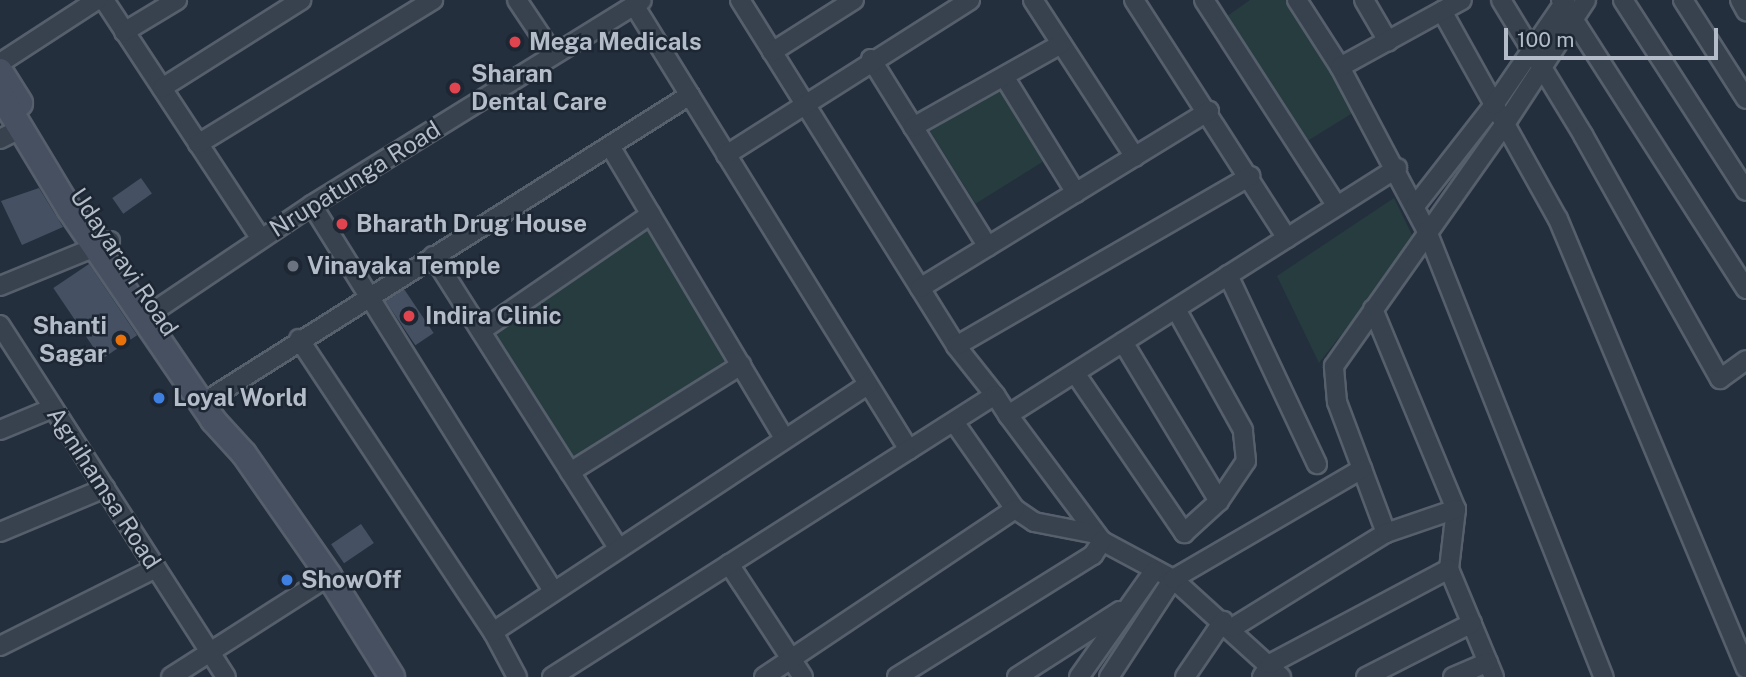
<!DOCTYPE html>
<style>
body{margin:0}
#map{position:relative;width:1746px;height:677px;overflow:hidden;background:#242f3e;font-family:"Public Sans",sans-serif}
div>[style]{position:absolute}
.green>*{inset:0;background:#263c3f;transform-origin:0 0}
.building>*{inset:0;background:#455162;transform-origin:0 0}
.roads{filter:drop-shadow(2px 0 #565f6c) drop-shadow(-2px 0 #565f6c) drop-shadow(0 2px #565f6c) drop-shadow(0 -2px #565f6c)}
.street>*{height:18px;margin:-9px;padding:0 9px;transform-origin:9px;border-radius:9px;background:#38414e}
.secondary>*{height:24px;margin:-12px;padding:0 12px;transform-origin:12px;border-radius:12px;background:#465061}
.dots>*{width:19px;height:19px;translate:-50% -50%;box-sizing:border-box;border:4px solid #1d2633;border-radius:50%}
span{translate:-50% -50%;white-space:nowrap;text-align:center;line-height:1.15;-webkit-text-stroke:5px #1d2633;paint-order:stroke}
.poi-label{font-size:24px;color:#b4bcc9;font-weight:700}
.left{translate:0 -50%;text-align:left}
.right{translate:-100% -50%;text-align:right}
.street-label{font-size:24px;color:#b4bcc9}
.scale{position:absolute;left:1504px;top:28px;width:214px;height:32px;box-sizing:border-box;border:4px solid #b4bcc9;border-top:0;padding-left:9px;font-size:21px;line-height:24px;white-space:nowrap;color:#b4bcc9;-webkit-text-stroke:5px #1d2633;paint-order:stroke}
</style>
<div id="map">
<div class="green">
<i style="clip-path:polygon(1250px 0,1286px 0,1356px 111px,1304px 143px,1223px 19px)"></i>
<i style="left:999px;top:83px;width:90px;height:84px;rotate:58deg"></i>
<i style="clip-path:polygon(1394px 198px,1415px 241px,1319px 363px,1277px 276px)"></i>
<i style="left:641px;top:220px;width:169px;height:185px;rotate:59deg"></i>
</div>
<div class="building">
<i style="left:141px;top:178px;width:19px;height:35px;rotate:55deg"></i>
<i style="clip-path:polygon(39px 188px,63px 227px,22px 245px,1px 201px)"></i>
<i style="left:89px;top:264px;width:86px;height:43px;rotate:56deg"></i>
<i style="left:404px;top:289px;width:53px;height:22px;rotate:56deg"></i>
<i style="left:361px;top:524px;width:23px;height:36px;rotate:56deg"></i>
</div>
<div class="roads">
<div class="street">
<i style="left:104px;top:0;width:286px;rotate:56.7deg"></i>
<i style="left:517px;top:0;width:65px;rotate:56.3deg"></i>
<i style="left:740px;top:0;width:408px;rotate:58deg"></i>
<i style="left:956px;top:346px;width:63px;rotate:51.5deg"></i>
<i style="left:1033px;top:0;width:187px;rotate:57deg"></i>
<i style="left:1134px;top:0;width:283px;rotate:57.3deg"></i>
<i style="left:1204px;top:0;width:245px;rotate:57.2deg"></i>
<i style="left:1297px;top:0;width:80px;rotate:57.3deg"></i>
<i style="left:1340px;top:67px;width:186px;rotate:62.1deg"></i>
<i style="left:1427px;top:231px;width:480px;rotate:68.4deg"></i>
<i style="left:1364px;top:0;width:48px;rotate:59.7deg"></i>
<i style="left:1501px;top:0;width:158px;rotate:58.7deg"></i>
<i style="left:1583px;top:135px;width:280px;rotate:60.7deg"></i>
<i style="left:1720px;top:379px;width:32px;rotate:-36deg"></i>
<i style="left:1561px;top:0;width:343px;rotate:57.4deg"></i>
<i style="left:1623px;top:0;width:227px;rotate:57.2deg"></i>
<i style="left:1683px;top:0;width:117px;rotate:57.5deg"></i>
<i style="left:1740px;top:0;width:13px;rotate:61deg"></i>
<i style="left:634px;top:5px;width:523px;rotate:58.28deg"></i>
<i style="left:1442px;top:11px;width:238px;rotate:60.9deg"></i>
<i style="left:1558px;top:219px;width:487px;rotate:67.3deg"></i>
<i style="left:124px;top:32px;width:62px;rotate:-31.1deg"></i>
<i style="left:772px;top:52px;width:97px;rotate:-32.4deg"></i>
<i style="left:871px;top:59px;width:221px;rotate:58.1deg"></i>
<i style="left:0;top:63px;width:116px;rotate:-33deg"></i>
<i style="left:1340px;top:67px;width:139px;rotate:-28.8deg"></i>
<i style="left:1005px;top:78px;width:135px;rotate:58.3deg"></i>
<i style="left:162px;top:88px;width:165px;rotate:-32.3deg"></i>
<i style="left:913px;top:127px;width:170px;rotate:-29.3deg"></i>
<i style="left:0;top:139px;width:25px;rotate:-27deg"></i>
<i style="left:198px;top:144px;width:276px;rotate:-31.5deg"></i>
<i style="left:610px;top:146px;width:340px;rotate:59.2deg"></i>
<i style="left:726px;top:155px;width:289px;rotate:-32.4deg"></i>
<i style="left:312px;top:205px;width:455px;rotate:58deg"></i>
<i style="left:1415px;top:206px;width:128px;rotate:-52deg"></i>
<i style="left:1494px;top:105px;width:127px;rotate:-55.6deg"></i>
<i style="left:433px;top:256px;width:343px;rotate:57.6deg"></i>
<i style="left:1228px;top:275px;width:209px;rotate:64.8deg"></i>
<i style="left:0;top:286px;width:119px;rotate:-22.2deg"></i>
<i style="left:920px;top:288px;width:339px;rotate:-31.5deg"></i>
<i style="left:1373px;top:309px;width:217px;rotate:67.5deg"></i>
<i style="left:1456px;top:509px;width:60px;rotate:96.7deg"></i>
<i style="left:1449px;top:569px;width:117px;rotate:67.4deg"></i>
<i style="left:144px;top:318px;width:202px;rotate:-33.9deg"></i>
<i style="left:312px;top:205px;width:388px;rotate:-31.8deg"></i>
<i style="left:0;top:325px;width:418px;rotate:57.3deg"></i>
<i style="left:481px;top:331px;width:206px;rotate:-34.5deg"></i>
<i style="left:299px;top:339px;width:351px;rotate:56.5deg"></i>
<i style="left:493px;top:632px;width:51px;rotate:61.9deg"></i>
<i style="left:1123px;top:342px;width:186px;rotate:58.9deg"></i>
<i style="left:956px;top:346px;width:340px;rotate:-30deg"></i>
<i style="left:1075px;top:373px;width:194px;rotate:55.7deg"></i>
<i style="left:1184px;top:533px;width:47px;rotate:-42.4deg"></i>
<i style="left:1219px;top:501px;width:48px;rotate:-56deg"></i>
<i style="left:1246px;top:461px;width:31px;rotate:-96deg"></i>
<i style="left:1243px;top:430px;width:138px;rotate:-119deg"></i>
<i style="left:214px;top:396px;width:563px;rotate:-32.31deg"></i>
<i style="left:1008px;top:415px;width:157px;rotate:53.3deg"></i>
<i style="left:1102px;top:541px;width:81px;rotate:28.2deg"></i>
<i style="left:1173px;top:579px;width:146px;rotate:42.2deg"></i>
<i style="left:954px;top:422px;width:106px;rotate:55deg"></i>
<i style="left:1015px;top:509px;width:23px;rotate:34deg"></i>
<i style="left:1034px;top:522px;width:63px;rotate:11deg"></i>
<i style="left:0;top:430px;width:57px;rotate:-22.5deg"></i>
<i style="left:570px;top:472px;width:202px;rotate:-32deg"></i>
<i style="left:0;top:532px;width:114px;rotate:-22.7deg"></i>
<i style="left:1386px;top:533px;width:140px;rotate:-110.5deg"></i>
<i style="left:1337px;top:402px;width:36px;rotate:-95deg"></i>
<i style="left:1334px;top:366px;width:296px;rotate:-54.8deg"></i>
<i style="left:1505px;top:124px;width:148px;rotate:-56.8deg"></i>
<i style="left:729px;top:564px;width:135px;rotate:56.8deg"></i>
<i style="left:1232px;top:628px;width:181px;rotate:-31.7deg"></i>
<i style="left:1386px;top:533px;width:74px;rotate:-18.9deg"></i>
<i style="left:493px;top:632px;width:449px;rotate:-33.4deg"></i>
<i style="left:0;top:646px;width:174px;rotate:-26.6deg"></i>
<i style="left:171px;top:677px;width:188px;rotate:-32.6deg"></i>
<i style="left:552px;top:677px;width:525px;rotate:-32.48deg"></i>
<i style="left:995px;top:395px;width:24px;rotate:57deg"></i>
<i style="left:1008px;top:415px;width:461px;rotate:-32.4deg"></i>
<i style="left:764px;top:677px;width:302px;rotate:-33.8deg"></i>
<i style="left:897px;top:677px;width:231px;rotate:-31.9deg"></i>
<i style="left:1093px;top:555px;width:17px;rotate:-57deg"></i>
<i style="left:1017px;top:677px;width:122px;rotate:-32.7deg"></i>
<i style="left:1079px;top:677px;width:130px;rotate:-54.7deg"></i>
<i style="left:1109px;top:677px;width:117px;rotate:-56.9deg"></i>
<i style="left:1173px;top:579px;width:219px;rotate:-30.2deg"></i>
<i style="left:1185px;top:677px;width:68px;rotate:-55.8deg"></i>
<i style="left:1262px;top:677px;width:15px;rotate:-58deg"></i>
<i style="left:1270px;top:664px;width:203px;rotate:-28deg"></i>
<i style="left:1366px;top:677px;width:119px;rotate:-27deg"></i>
<i style="left:1453px;top:677px;width:38px;rotate:-23deg"></i>
</div>
<div class="secondary">
<i style="left:0;top:71px;width:38px;rotate:58deg"></i>
<i style="left:0;top:94px;width:135px;rotate:58.9deg"></i>
<i style="left:70px;top:210px;width:254px;rotate:55.7deg"></i>
<i style="left:213px;top:420px;width:46px;rotate:47.6deg"></i>
<i style="left:244px;top:454px;width:149px;rotate:55.1deg"></i>
<i style="left:329px;top:576px;width:119px;rotate:58deg"></i>
</div>
</div>
<div class="dots">
<i style="left:515px;top:42px;background:#e0444e"></i>
<i style="left:455px;top:88px;background:#e0444e"></i>
<i style="left:342px;top:224px;background:#e0444e"></i>
<i style="left:293px;top:266px;background:#6b7280"></i>
<i style="left:409px;top:316px;background:#e0444e"></i>
<i style="left:121px;top:340px;background:#e8710a"></i>
<i style="left:159px;top:398px;background:#3f7fe0"></i>
<i style="left:287px;top:580px;background:#3f7fe0"></i>
</div>
<div class="poi-label">
<span class="left" style="left:529px;top:42px">Mega Medicals</span>
<span class="left" style="left:471px;top:88px">Sharan<br>Dental Care</span>
<span class="left" style="left:356px;top:224px">Bharath Drug House</span>
<span class="left" style="left:307px;top:266px">Vinayaka Temple</span>
<span class="left" style="left:425px;top:316px">Indira Clinic</span>
<span class="right" style="left:107px;top:340px">Shanti<br>Sagar</span>
<span class="left" style="left:173px;top:398px">Loyal World</span>
<span class="left" style="left:301px;top:580px">ShowOff</span>
</div>
<div class="street-label">
<span style="left:355px;top:179px;rotate:-32deg">Nrupatunga Road</span>
<span style="left:124px;top:262px;rotate:56deg">Udayaravi Road</span>
<span style="left:104px;top:488px;rotate:57deg">Agnihamsa Road</span>
</div>
<div class="scale">100 m</div>
</div>
